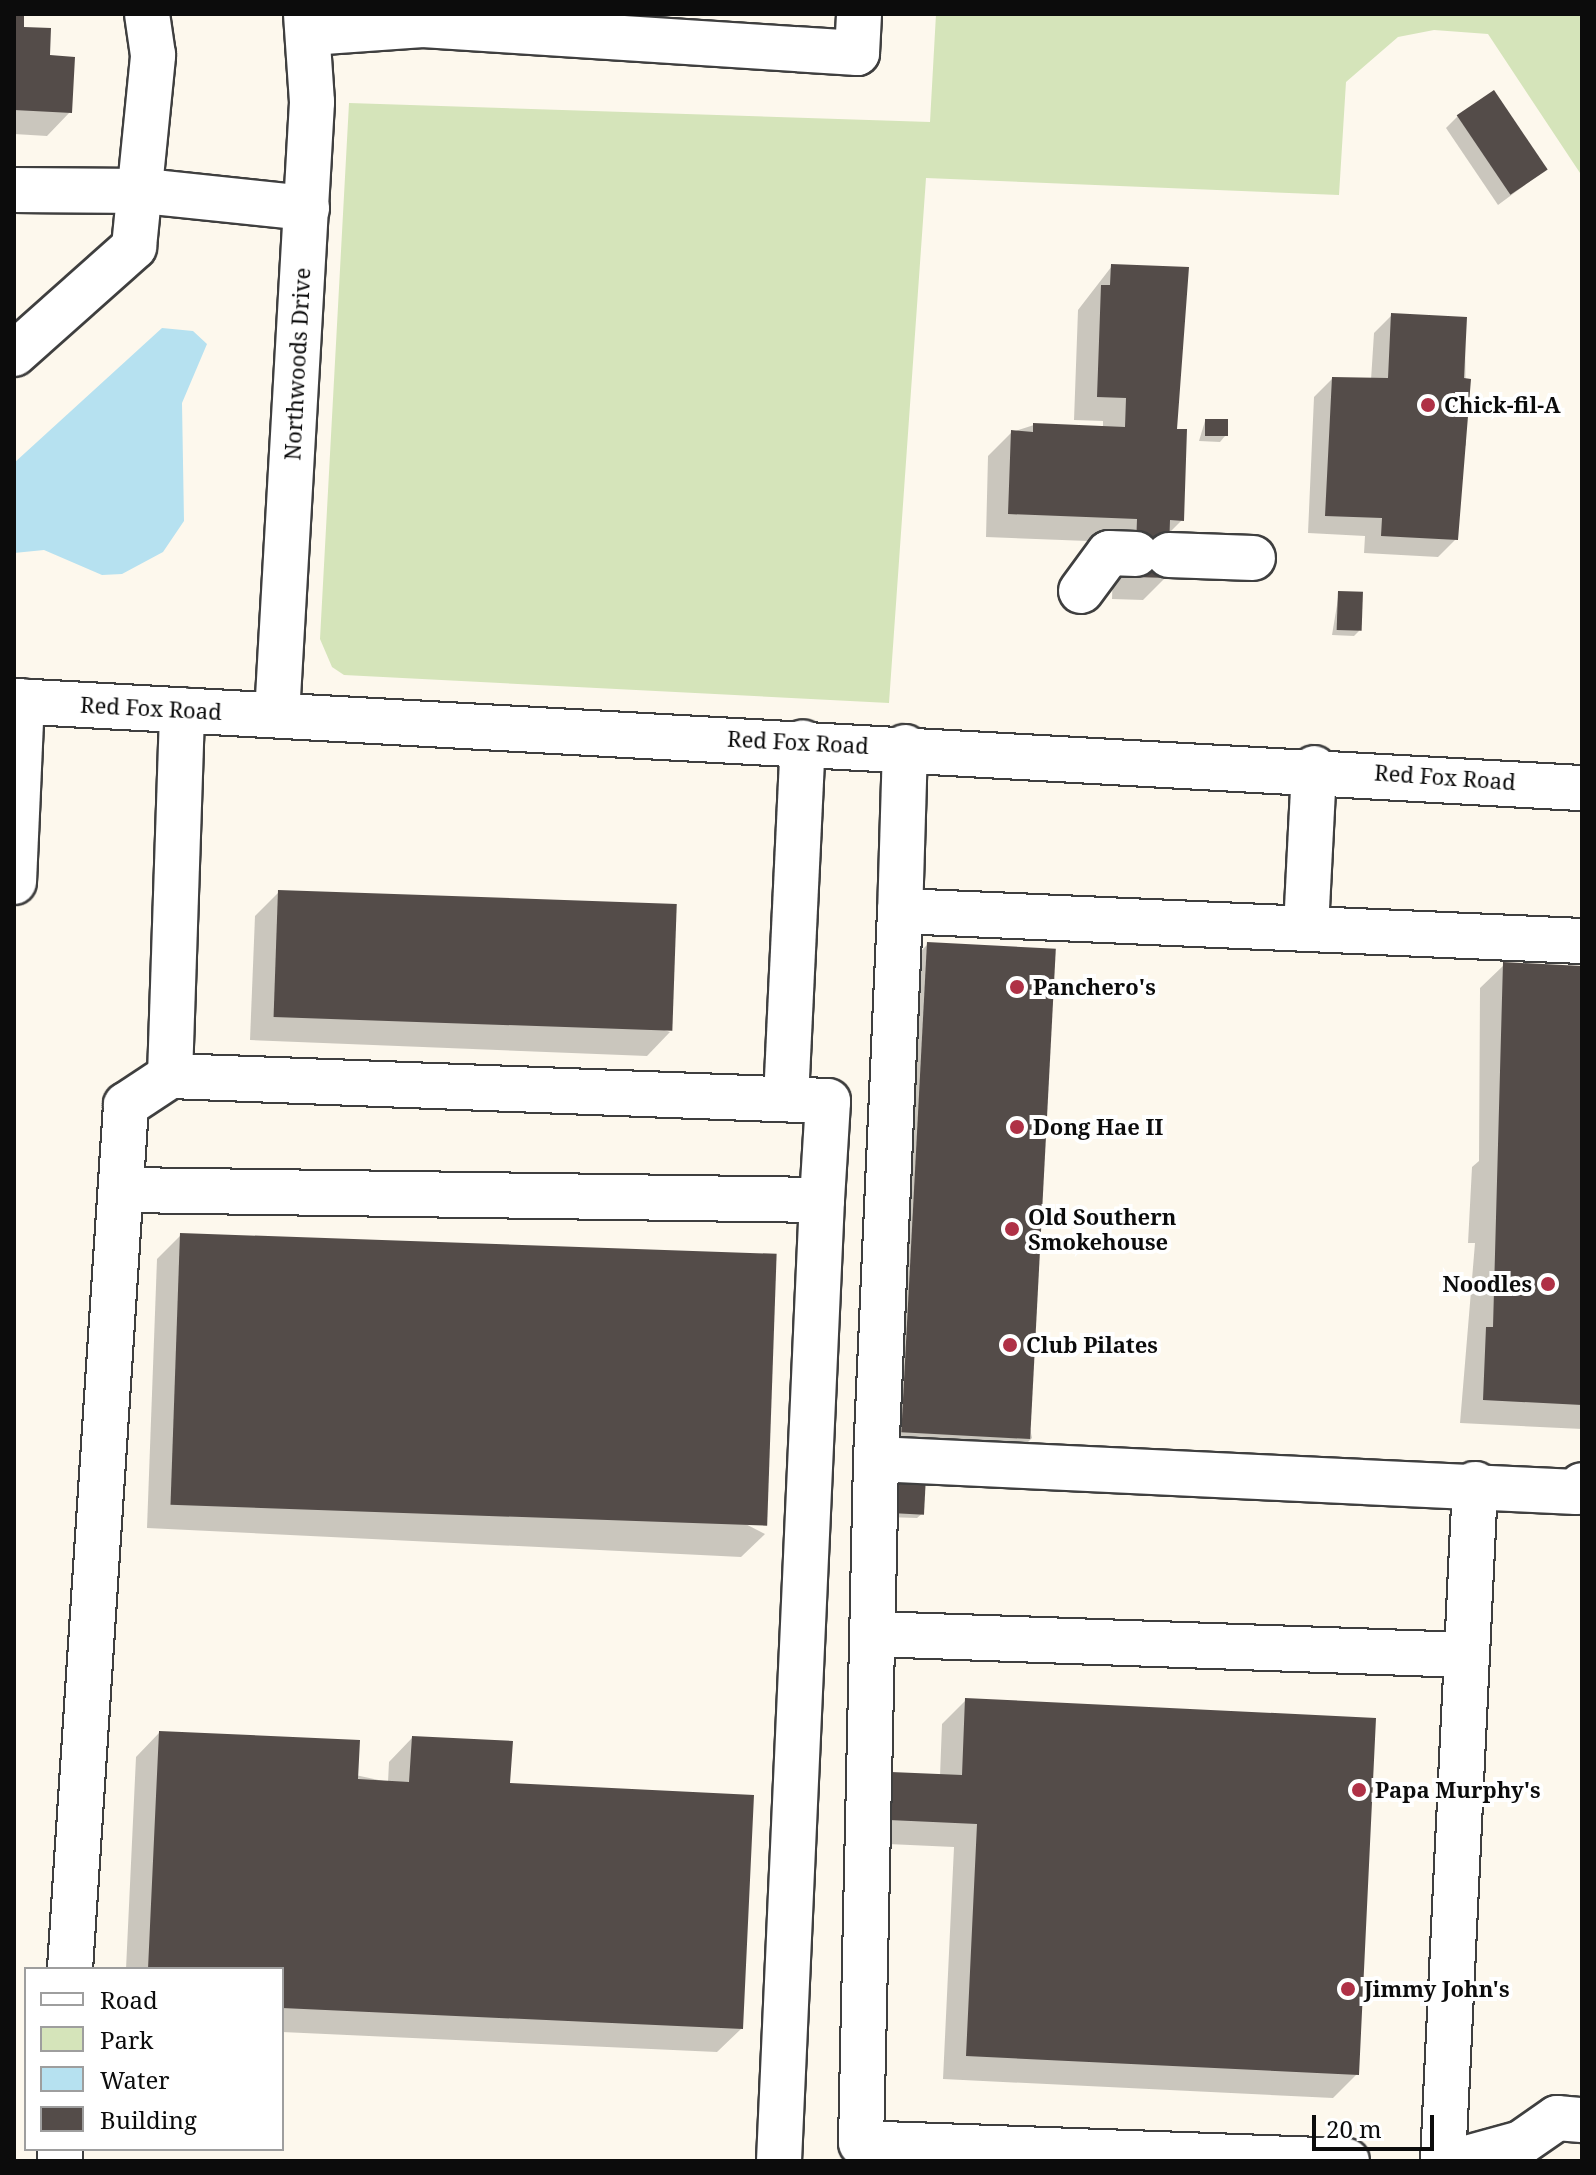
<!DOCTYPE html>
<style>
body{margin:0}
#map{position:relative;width:1596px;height:2175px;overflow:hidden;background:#fdf8ed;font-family:"Noto Serif",serif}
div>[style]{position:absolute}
.green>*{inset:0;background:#d5e4ba}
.water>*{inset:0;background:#b6e1f0}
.shadow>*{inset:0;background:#0003}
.building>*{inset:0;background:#544c49;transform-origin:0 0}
.roads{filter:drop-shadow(2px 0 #3f3f3f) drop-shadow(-2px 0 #3f3f3f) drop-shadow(0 2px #3f3f3f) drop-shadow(0 -2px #3f3f3f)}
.minor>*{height:44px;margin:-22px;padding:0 22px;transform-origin:22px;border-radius:22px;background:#fff}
.dots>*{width:22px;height:22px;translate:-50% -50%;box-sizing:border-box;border:4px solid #fff;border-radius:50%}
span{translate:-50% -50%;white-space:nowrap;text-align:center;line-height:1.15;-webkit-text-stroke:8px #fff;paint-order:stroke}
.street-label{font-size:22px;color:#0c0c0c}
.poi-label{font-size:22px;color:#0c0c0c;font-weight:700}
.left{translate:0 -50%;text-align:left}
.right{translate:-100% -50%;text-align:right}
.frame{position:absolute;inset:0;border:16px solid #0c0c0c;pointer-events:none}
.legend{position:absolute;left:24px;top:1967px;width:260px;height:184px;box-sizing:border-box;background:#fff;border:2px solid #9e9e9e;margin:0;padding:10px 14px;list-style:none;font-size:24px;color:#0c0c0c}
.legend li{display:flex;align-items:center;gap:16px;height:40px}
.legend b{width:40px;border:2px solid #9e9e9e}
.scale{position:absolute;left:1312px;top:2115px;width:122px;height:36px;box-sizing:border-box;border:4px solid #0c0c0c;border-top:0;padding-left:10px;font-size:24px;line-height:28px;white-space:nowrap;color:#0c0c0c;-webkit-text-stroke:6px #fff;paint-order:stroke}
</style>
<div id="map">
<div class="green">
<i style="clip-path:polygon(936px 14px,1582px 14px,1582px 176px,1488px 34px,1434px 30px,1398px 37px,1346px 82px,1339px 195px,926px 178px,889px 703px,344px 675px,332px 667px,320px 639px,349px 103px,930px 122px)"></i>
</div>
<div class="water">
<i style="clip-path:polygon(162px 328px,193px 331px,207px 344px,182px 403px,184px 521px,163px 552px,122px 574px,102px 575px,44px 550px,14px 553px,14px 463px)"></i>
</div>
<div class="shadow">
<i style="clip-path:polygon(14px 14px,22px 14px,22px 29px,47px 57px,70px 112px,47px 136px,14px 134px)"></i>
<i style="clip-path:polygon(1458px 116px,1545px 170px,1498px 205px,1446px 128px)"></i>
<i style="clip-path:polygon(1112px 266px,1175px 431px,1182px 520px,1168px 534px,1166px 577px,1143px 600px,1112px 599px,1114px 542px,986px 537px,988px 456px,1012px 432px,1034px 425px,1103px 428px,1103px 421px,1074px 420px,1078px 310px)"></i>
<i style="clip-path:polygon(1392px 315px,1465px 319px,1466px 445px,1460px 452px,1456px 539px,1438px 557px,1364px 553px,1365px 536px,1308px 533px,1314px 397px,1332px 379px,1371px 380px,1374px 333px)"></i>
<i style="clip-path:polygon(1205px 421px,1225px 436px,1220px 442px,1199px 441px)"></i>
<i style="clip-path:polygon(1339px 593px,1359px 631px,1354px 636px,1332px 635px)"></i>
<i style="clip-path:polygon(279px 892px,670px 1032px,647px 1056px,250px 1040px,255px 916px)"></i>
<i style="clip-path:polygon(928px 944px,1032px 1438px,1008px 1462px,883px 1456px,904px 968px)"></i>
<i style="clip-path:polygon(1504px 965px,1582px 968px,1582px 1429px,1460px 1423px,1475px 1243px,1468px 1243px,1472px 1167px,1479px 1161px,1480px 988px)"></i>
<i style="clip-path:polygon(181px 1235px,765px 1534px,741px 1557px,147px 1528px,157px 1259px)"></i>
<i style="clip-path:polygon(894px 1477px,923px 1513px,917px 1518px,887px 1517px)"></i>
<i style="clip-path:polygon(966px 1700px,1357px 2074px,1333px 2098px,943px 2079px,954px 1847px,866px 1843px,868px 1797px,940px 1776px,942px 1724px)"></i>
<i style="clip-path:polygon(159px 1733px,388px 1782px,389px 1762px,412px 1738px,508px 1785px,741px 2029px,717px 2052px,282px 2032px,282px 1969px,126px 1969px,136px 1757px)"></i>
</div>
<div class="building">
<i style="clip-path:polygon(14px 14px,24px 14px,24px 27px,51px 28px,50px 55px,75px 57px,72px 113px,14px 110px)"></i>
<i style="left:1494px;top:90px;width:96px;height:45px;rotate:56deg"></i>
<i style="clip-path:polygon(1111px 264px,1189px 267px,1177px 429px,1187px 429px,1184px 521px,1170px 520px,1168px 578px,1135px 577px,1137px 519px,1008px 514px,1011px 430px,1033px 432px,1033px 423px,1125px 427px,1126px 398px,1097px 397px,1101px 285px,1110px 285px)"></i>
<i style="clip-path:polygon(1391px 313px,1467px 317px,1464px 378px,1471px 379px,1458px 540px,1381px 536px,1382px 518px,1325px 516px,1332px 377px,1388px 378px)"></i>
<i style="left:1205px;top:419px;width:23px;height:17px"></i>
<i style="left:1338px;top:591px;width:25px;height:39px;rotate:2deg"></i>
<i style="left:278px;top:890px;width:399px;height:127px;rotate:2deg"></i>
<i style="left:927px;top:942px;width:129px;height:491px;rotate:3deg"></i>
<i style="clip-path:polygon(1503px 962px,1582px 966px,1582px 1405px,1483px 1400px,1486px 1327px,1493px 1327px)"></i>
<i style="left:180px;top:1233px;width:597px;height:272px;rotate:2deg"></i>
<i style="left:893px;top:1475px;width:33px;height:38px;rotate:3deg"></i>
<i style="clip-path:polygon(965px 1698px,1376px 1718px,1359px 2075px,966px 2056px,977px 1824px,889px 1820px,891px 1772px,962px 1775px)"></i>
<i style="clip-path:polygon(159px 1731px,360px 1740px,358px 1779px,409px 1782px,412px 1736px,513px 1741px,510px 1783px,754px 1795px,743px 2029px,282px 2008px,282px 1969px,148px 1969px)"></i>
</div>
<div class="roads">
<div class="minor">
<i style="left:310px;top:33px;width:113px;rotate:-4deg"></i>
<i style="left:423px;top:25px;width:435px;rotate:3.7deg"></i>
<i style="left:857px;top:53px;width:39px;rotate:-87deg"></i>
<i style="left:14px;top:190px;width:130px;rotate:0.4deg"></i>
<i style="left:144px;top:191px;width:164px;rotate:6deg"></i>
<i style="left:14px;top:354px;width:161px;rotate:-41.7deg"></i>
<i style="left:134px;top:247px;width:193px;rotate:-84.3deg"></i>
<i style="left:153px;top:55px;width:41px;rotate:-98.3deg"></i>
<i style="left:1169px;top:555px;width:84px;rotate:2deg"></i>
<i style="left:1081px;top:591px;width:47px;rotate:-53.6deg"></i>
<i style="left:1109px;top:553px;width:27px;rotate:2deg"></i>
<i style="left:14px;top:701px;width:1570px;rotate:3.18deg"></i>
<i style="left:277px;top:715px;width:614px;rotate:-86.73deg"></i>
<i style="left:312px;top:102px;width:88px;rotate:-93.9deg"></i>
<i style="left:905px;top:747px;width:164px;rotate:91.7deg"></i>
<i style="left:900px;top:911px;width:683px;rotate:2.52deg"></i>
<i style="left:14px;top:882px;width:181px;rotate:-87.5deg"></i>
<i style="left:1306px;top:928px;width:160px;rotate:-87.1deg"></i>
<i style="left:786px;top:1099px;width:357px;rotate:-87.3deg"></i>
<i style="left:124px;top:1190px;width:698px;rotate:0.82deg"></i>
<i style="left:822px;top:1200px;width:99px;rotate:-86.5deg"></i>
<i style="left:828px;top:1101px;width:658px;rotate:-177.82deg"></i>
<i style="left:170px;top:1076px;width:366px;rotate:-88.1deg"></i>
<i style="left:876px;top:1459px;width:549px;rotate:-87.49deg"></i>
<i style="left:873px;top:1634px;width:593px;rotate:2.03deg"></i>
<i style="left:70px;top:1969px;width:866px;rotate:-86.29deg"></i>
<i style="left:126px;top:1105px;width:53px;rotate:-33.4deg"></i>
<i style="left:60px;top:2161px;width:12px;rotate:-90deg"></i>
<i style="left:779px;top:2161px;width:962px;rotate:-87.44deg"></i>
<i style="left:1347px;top:2161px;width:486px;rotate:-177.9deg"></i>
<i style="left:861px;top:2143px;width:684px;rotate:-88.74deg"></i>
<i style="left:876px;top:1459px;width:701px;rotate:2.7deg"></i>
<i style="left:1576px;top:1492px;width:9px;rotate:-49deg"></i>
<i style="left:1443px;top:2161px;width:678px;rotate:-87.29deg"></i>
<i style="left:1456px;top:2161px;width:67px;rotate:-15.5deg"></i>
<i style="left:1521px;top:2143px;width:44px;rotate:-34.8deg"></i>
<i style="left:1557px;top:2118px;width:25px;rotate:5deg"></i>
</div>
</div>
<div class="dots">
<i style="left:1428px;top:405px;background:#af3146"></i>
<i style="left:1017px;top:987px;background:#af3146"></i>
<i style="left:1017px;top:1127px;background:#af3146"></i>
<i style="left:1012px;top:1229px;background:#af3146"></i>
<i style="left:1548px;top:1284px;background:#af3146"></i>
<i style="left:1010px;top:1345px;background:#af3146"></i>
<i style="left:1359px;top:1790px;background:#af3146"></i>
<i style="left:1348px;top:1989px;background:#af3146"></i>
</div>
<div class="street-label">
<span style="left:297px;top:364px;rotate:-87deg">Northwoods Drive</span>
<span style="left:151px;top:708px;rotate:3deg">Red Fox Road</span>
<span style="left:798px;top:742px;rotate:3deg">Red Fox Road</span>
<span style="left:1445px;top:777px;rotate:4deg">Red Fox Road</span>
</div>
<div class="poi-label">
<span class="left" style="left:1444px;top:405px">Chick-fil-A</span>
<span class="left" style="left:1033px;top:987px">Panchero's</span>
<span class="left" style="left:1033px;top:1127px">Dong Hae II</span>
<span class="left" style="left:1028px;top:1229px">Old Southern<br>Smokehouse</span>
<span class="right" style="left:1532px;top:1284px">Noodles</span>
<span class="left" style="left:1026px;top:1345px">Club Pilates</span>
<span class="left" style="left:1375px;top:1790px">Papa Murphy's</span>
<span class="left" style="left:1364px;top:1989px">Jimmy John's</span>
</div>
<div class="frame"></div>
<ul class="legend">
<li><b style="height:10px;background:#fff"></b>Road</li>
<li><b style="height:22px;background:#d5e4ba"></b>Park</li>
<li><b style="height:22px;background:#b6e1f0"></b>Water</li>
<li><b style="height:22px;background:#544c49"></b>Building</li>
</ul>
<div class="scale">20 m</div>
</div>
